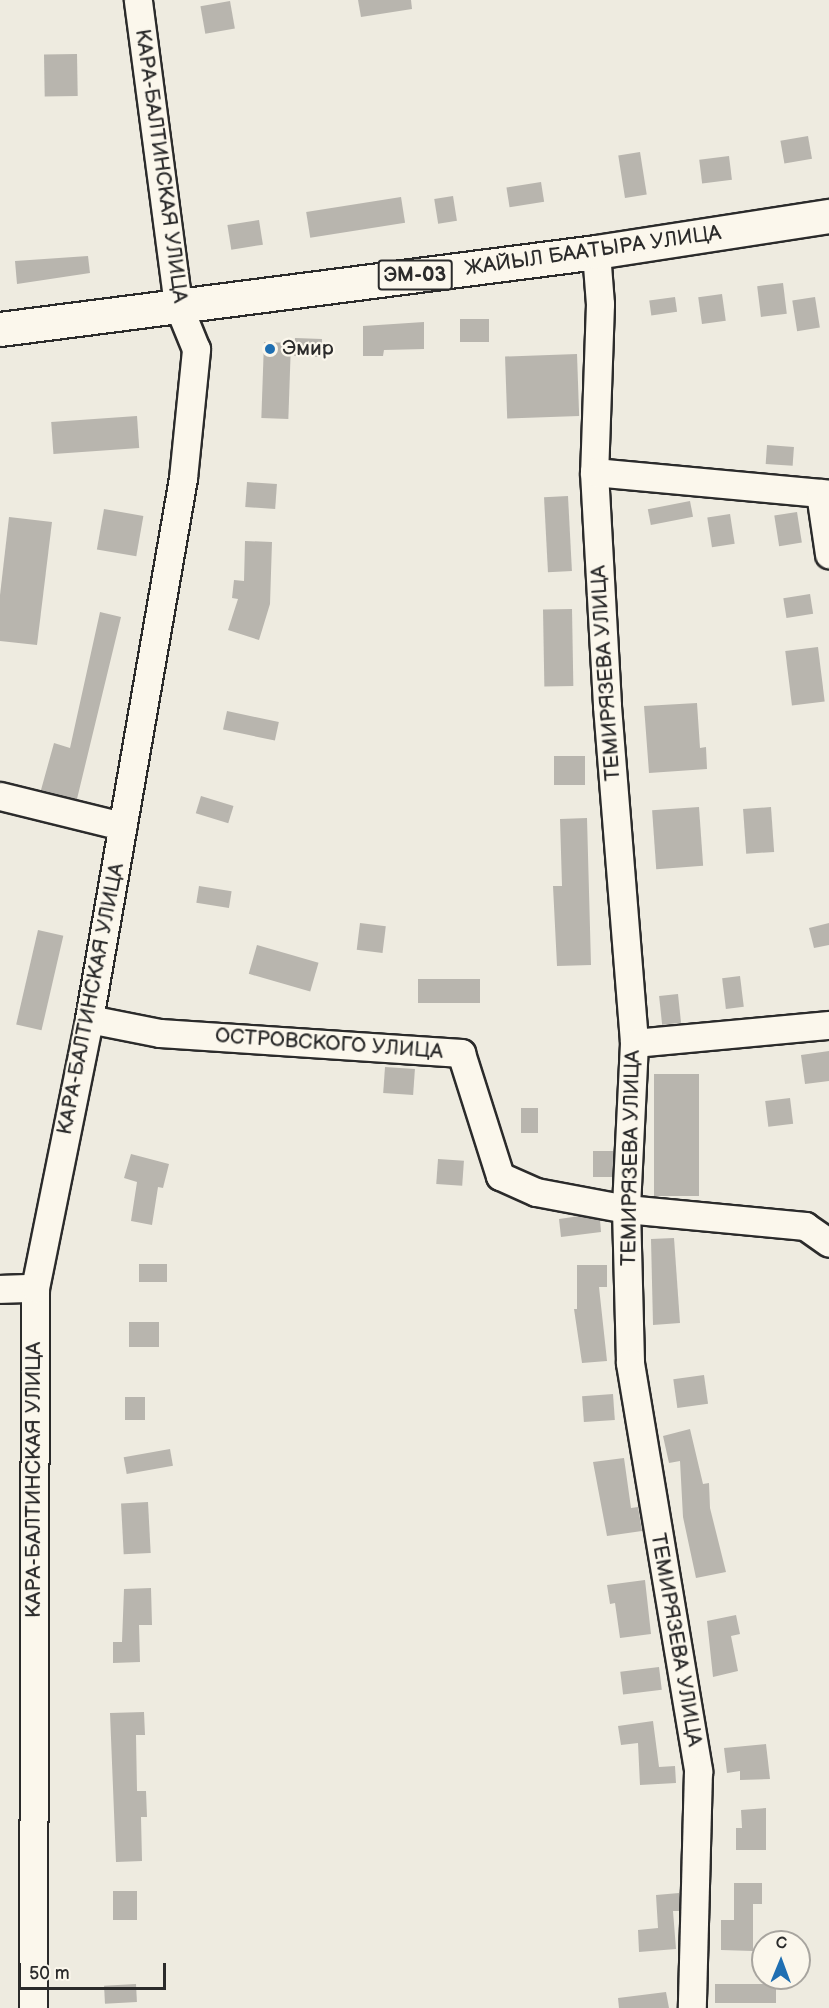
<!DOCTYPE html>
<meta charset="utf-8">
<style>
body{margin:0}
#map{position:relative;width:829px;height:2008px;overflow:hidden;background:#eeebe0;font-family:"Balsamiq Sans",sans-serif}
div>[style]{position:absolute}
.building>*{inset:0;background:#b8b5ae;transform-origin:0 0}
.roads{filter:drop-shadow(2px 0 #2b2b2b) drop-shadow(-2px 0 #2b2b2b) drop-shadow(0 2px #2b2b2b) drop-shadow(0 -2px #2b2b2b)}
.minor>*{height:27px;margin:-13.5px;padding:0 13.5px;transform-origin:13.5px;border-radius:13.5px;background:#fbf7ec}
.highway>*{height:33px;margin:-16.5px;padding:0 16.5px;transform-origin:16.5px;border-radius:16.5px;background:#fbf7ec}
.dots>*{width:16px;height:16px;translate:-50% -50%;box-sizing:border-box;border:3px solid #fbf7ec;border-radius:50%}
span{translate:-50% -50%;white-space:nowrap;text-align:center;line-height:1.15;-webkit-text-stroke:4.5px #fbf7ec;paint-order:stroke}
.shield-label span{padding:2px 4px;background:#fbf7ec;border:2px solid;border-radius:4px;-webkit-text-stroke-width:0}
.shield-label{font-size:20px;color:#2b2b2b;font-weight:700}
.street-label{font-size:21px;color:#2b2b2b}
.poi-label{font-size:21px;color:#2b2b2b}
.left{translate:0 -50%;text-align:left}
.north{position:absolute;left:751px;top:1930px;width:60px;height:60px;box-sizing:border-box;background:#fbf7ec;border:2px solid #a8a59f;border-radius:50%;rotate:1deg;font-size:16px;font-weight:700;line-height:24px;text-align:center;color:#2b2b2b}
.north::after{content:'';display:block;margin:auto;width:21px;height:27px;background:#1f6fb2;clip-path:polygon(50% 0,100% 100%,50% 72%,0 100%)}
.scale{position:absolute;left:18px;top:1963px;width:148px;height:27px;box-sizing:border-box;border:3px solid #2b2b2b;border-top:0;padding-left:8px;font-size:18px;line-height:21px;white-space:nowrap;color:#2b2b2b;-webkit-text-stroke:4px #fbf7ec;paint-order:stroke}
</style>
<div id="map">
<div class="building">
<i style="clip-path:polygon(358px 0,411px 0,412px 9px,361px 17px)"></i>
<i style="left:230px;top:1px;width:28px;height:30px;rotate:80deg"></i>
<i style="left:77px;top:54px;width:42px;height:33px;rotate:89deg"></i>
<i style="left:808px;top:136px;width:23px;height:28px;rotate:80deg"></i>
<i style="left:640px;top:152px;width:43px;height:22px;rotate:81deg"></i>
<i style="left:729px;top:156px;width:24px;height:30px;rotate:83deg"></i>
<i style="left:541px;top:182px;width:20px;height:35px;rotate:81deg"></i>
<i style="left:453px;top:196px;width:25px;height:19px;rotate:81deg"></i>
<i style="left:401px;top:197px;width:26px;height:96px;rotate:81deg"></i>
<i style="left:259px;top:220px;width:25px;height:32px;rotate:81deg"></i>
<i style="clip-path:polygon(88px 256px,90px 273px,17px 284px,15px 261px)"></i>
<i style="left:783px;top:283px;width:31px;height:26px;rotate:83deg"></i>
<i style="left:722px;top:294px;width:27px;height:24px;rotate:82deg"></i>
<i style="left:675px;top:297px;width:15px;height:26px;rotate:82deg"></i>
<i style="left:815px;top:297px;width:31px;height:23px;rotate:81deg"></i>
<i style="left:460px;top:319px;width:29px;height:23px"></i>
<i style="clip-path:polygon(424px 322px,424px 349px,384px 350px,383px 356px,363px 356px,363px 326px)"></i>
<i style="left:295px;top:338px;width:27px;height:18px;rotate:2deg"></i>
<i style="left:264px;top:342px;width:27px;height:76px;rotate:2deg"></i>
<i style="left:577px;top:354px;width:62px;height:72px;rotate:88deg"></i>
<i style="left:137px;top:416px;width:32px;height:86px;rotate:86deg"></i>
<i style="left:767px;top:445px;width:27px;height:19px;rotate:4deg"></i>
<i style="left:247px;top:482px;width:30px;height:25px;rotate:4deg"></i>
<i style="left:568px;top:496px;width:75px;height:24px;rotate:87deg"></i>
<i style="left:690px;top:501px;width:16px;height:43px;rotate:79deg"></i>
<i style="left:104px;top:509px;width:40px;height:41px;rotate:10deg"></i>
<i style="left:797px;top:512px;width:31px;height:23px;rotate:81deg"></i>
<i style="left:730px;top:514px;width:30px;height:23px;rotate:81deg"></i>
<i style="clip-path:polygon(9px 517px,52px 522px,37px 645px,0 641px,0 595px)"></i>
<i style="clip-path:polygon(245px 541px,272px 542px,270px 604px,259px 640px,228px 630px,238px 599px,232px 598px,234px 580px,244px 581px)"></i>
<i style="left:810px;top:594px;width:20px;height:27px;rotate:81deg"></i>
<i style="left:572px;top:609px;width:77px;height:29px;rotate:89deg"></i>
<i style="clip-path:polygon(100px 612px,121px 617px,77px 799px,41px 790px,54px 743px,70px 748px)"></i>
<i style="left:818px;top:647px;width:55px;height:33px;rotate:83deg"></i>
<i style="clip-path:polygon(697px 703px,700px 748px,706px 747px,707px 769px,649px 773px,644px 706px)"></i>
<i style="left:227px;top:711px;width:53px;height:19px;rotate:12deg"></i>
<i style="left:585px;top:756px;width:29px;height:31px;rotate:90deg"></i>
<i style="left:201px;top:796px;width:34px;height:18px;rotate:17deg"></i>
<i style="left:699px;top:807px;width:59px;height:47px;rotate:86deg"></i>
<i style="left:771px;top:807px;width:45px;height:28px;rotate:86deg"></i>
<i style="clip-path:polygon(587px 818px,591px 965px,557px 966px,553px 886px,562px 886px,560px 819px)"></i>
<i style="left:199px;top:886px;width:33px;height:17px;rotate:9deg"></i>
<i style="left:360px;top:923px;width:26px;height:27px;rotate:7deg"></i>
<i style="clip-path:polygon(829px 923px,829px 945px,814px 948px,809px 928px)"></i>
<i style="left:38px;top:930px;width:26px;height:97px;rotate:13deg"></i>
<i style="left:257px;top:945px;width:64px;height:30px;rotate:16deg"></i>
<i style="left:740px;top:976px;width:31px;height:18px;rotate:83deg"></i>
<i style="left:418px;top:979px;width:62px;height:24px"></i>
<i style="left:678px;top:994px;width:29px;height:19px;rotate:84deg"></i>
<i style="clip-path:polygon(829px 1051px,829px 1081px,805px 1084px,801px 1055px)"></i>
<i style="left:385px;top:1067px;width:30px;height:26px;rotate:4deg"></i>
<i style="left:654px;top:1074px;width:45px;height:122px"></i>
<i style="left:790px;top:1098px;width:26px;height:25px;rotate:83deg"></i>
<i style="left:521px;top:1108px;width:17px;height:25px"></i>
<i style="left:593px;top:1151px;width:20px;height:26px"></i>
<i style="clip-path:polygon(131px 1154px,169px 1164px,163px 1188px,158px 1187px,152px 1225px,131px 1221px,137px 1182px,124px 1178px)"></i>
<i style="left:438px;top:1159px;width:26px;height:25px;rotate:4deg"></i>
<i style="clip-path:polygon(580px 1216px,600px 1220px,601px 1232px,561px 1237px,559px 1219px)"></i>
<i style="clip-path:polygon(674px 1238px,680px 1323px,653px 1325px,651px 1239px)"></i>
<i style="left:139px;top:1264px;width:28px;height:18px"></i>
<i style="clip-path:polygon(577px 1265px,607px 1265px,607px 1287px,599px 1287px,607px 1361px,582px 1363px,574px 1309px,577px 1309px)"></i>
<i style="left:129px;top:1322px;width:30px;height:25px"></i>
<i style="left:704px;top:1375px;width:29px;height:31px;rotate:82deg"></i>
<i style="left:613px;top:1394px;width:26px;height:31px;rotate:86deg"></i>
<i style="left:145px;top:1397px;width:23px;height:20px;rotate:90deg"></i>
<i style="clip-path:polygon(690px 1429px,703px 1484px,709px 1483px,710px 1508px,726px 1572px,696px 1578px,683px 1517px,680px 1461px,669px 1463px,663px 1436px)"></i>
<i style="left:170px;top:1449px;width:17px;height:47px;rotate:80deg"></i>
<i style="clip-path:polygon(624px 1458px,631px 1508px,638px 1507px,642px 1531px,607px 1536px,593px 1462px)"></i>
<i style="left:148px;top:1502px;width:51px;height:27px;rotate:87deg"></i>
<i style="clip-path:polygon(645px 1580px,651px 1634px,620px 1638px,615px 1603px,610px 1604px,607px 1585px)"></i>
<i style="clip-path:polygon(151px 1588px,152px 1625px,139px 1625px,140px 1662px,113px 1663px,113px 1642px,122px 1642px,124px 1589px)"></i>
<i style="clip-path:polygon(736px 1615px,740px 1634px,731px 1636px,738px 1671px,713px 1677px,707px 1621px)"></i>
<i style="left:659px;top:1667px;width:23px;height:39px;rotate:83deg"></i>
<i style="clip-path:polygon(144px 1712px,145px 1735px,136px 1735px,137px 1791px,146px 1791px,147px 1817px,141px 1817px,142px 1861px,116px 1862px,110px 1713px)"></i>
<i style="clip-path:polygon(653px 1721px,659px 1767px,675px 1766px,676px 1783px,640px 1785px,638px 1743px,621px 1745px,618px 1726px)"></i>
<i style="clip-path:polygon(766px 1744px,770px 1779px,740px 1780px,740px 1771px,727px 1773px,724px 1748px)"></i>
<i style="clip-path:polygon(766px 1808px,766px 1850px,736px 1850px,736px 1828px,742px 1828px,741px 1810px)"></i>
<i style="clip-path:polygon(734px 1883px,762px 1883px,762px 1904px,753px 1904px,753px 1951px,721px 1950px,721px 1920px,734px 1920px)"></i>
<i style="left:137px;top:1891px;width:29px;height:24px;rotate:90deg"></i>
<i style="clip-path:polygon(679px 1893px,679px 1911px,673px 1911px,676px 1949px,639px 1952px,638px 1930px,658px 1928px,656px 1895px)"></i>
<i style="left:136px;top:1984px;width:18px;height:32px;rotate:87deg"></i>
<i style="left:715px;top:1984px;width:61px;height:19px"></i>
<i style="clip-path:polygon(666px 1992px,669px 2008px,619px 2008px,618px 1998px)"></i>
</div>
<div class="roads">
<div class="minor">
<i style="left:596px;top:252px;width:52px;rotate:85.6deg"></i>
<i style="left:600px;top:304px;width:168px;rotate:92deg"></i>
<i style="left:594px;top:472px;width:234px;rotate:86.8deg"></i>
<i style="left:607px;top:706px;width:338px;rotate:85.4deg"></i>
<i style="left:634px;top:1043px;width:166px;rotate:92.8deg"></i>
<i style="left:626px;top:1209px;width:154px;rotate:88.5deg"></i>
<i style="left:630px;top:1363px;width:414px;rotate:80.5deg"></i>
<i style="left:698px;top:1771px;width:237px;rotate:91.5deg"></i>
<i style="left:594px;top:472px;width:236px;rotate:5.3deg"></i>
<i style="left:820px;top:493px;width:62px;rotate:81.6deg"></i>
<i style="left:0;top:796px;width:126px;rotate:13.8deg"></i>
<i style="left:89px;top:1019px;width:72px;rotate:11.2deg"></i>
<i style="left:160px;top:1033px;width:302px;rotate:3.8deg"></i>
<i style="left:461px;top:1053px;width:129px;rotate:72.4deg"></i>
<i style="left:500px;top:1176px;width:39px;rotate:24deg"></i>
<i style="left:536px;top:1192px;width:92px;rotate:10.7deg"></i>
<i style="left:626px;top:1209px;width:180px;rotate:5.4deg"></i>
<i style="left:805px;top:1226px;width:29px;rotate:35deg"></i>
<i style="left:634px;top:1043px;width:196px;rotate:-5.3deg"></i>
<i style="left:0;top:1289px;width:35px;rotate:-2deg"></i>
<i style="left:33px;top:2008px;width:720px;rotate:-89.84deg"></i>
<i style="left:35px;top:1288px;width:274px;rotate:-78.6deg"></i>
<i style="left:89px;top:1019px;width:549px;rotate:-80.14deg"></i>
<i style="left:183px;top:478px;width:130px;rotate:-84.2deg"></i>
<i style="left:196px;top:349px;width:48px;rotate:-112.2deg"></i>
<i style="left:178px;top:305px;width:308px;rotate:-97.5deg"></i>
</div>
<div class="highway">
<i style="left:0;top:329px;width:601px;rotate:-7.36deg"></i>
<i style="left:596px;top:252px;width:236px;rotate:-8.8deg"></i>
</div>
</div>
<div class="dots">
<i style="left:270px;top:349px;background:#1f6fb2"></i>
</div>
<div class="shield-label">
<span style="left:415px;top:275px">ЭМ-03</span>
</div>
<div class="street-label">
<span style="left:161px;top:166px;rotate:82deg">КАРА-БАЛТИНСКАЯ УЛИЦА</span>
<span style="left:593px;top:251px;rotate:-8deg">ЖАЙЫЛ БААТЫРА УЛИЦА</span>
<span style="left:606px;top:673px;rotate:-94deg">ТЕМИРЯЗЕВА УЛИЦА</span>
<span style="left:91px;top:999px;rotate:-79deg">КАРА-БАЛТИНСКАЯ УЛИЦА</span>
<span style="left:329px;top:1044px;rotate:4deg">ОСТРОВСКОГО УЛИЦА</span>
<span style="left:631px;top:1158px;rotate:-89deg">ТЕМИРЯЗЕВА УЛИЦА</span>
<span style="left:34px;top:1480px;rotate:-90deg">КАРА-БАЛТИНСКАЯ УЛИЦА</span>
<span style="left:676px;top:1640px;rotate:80deg">ТЕМИРЯЗЕВА УЛИЦА</span>
</div>
<div class="poi-label">
<span class="left" style="left:282px;top:349px">Эмир</span>
</div>
<div class="north">С</div>
<div class="scale">50 m</div>
</div>
